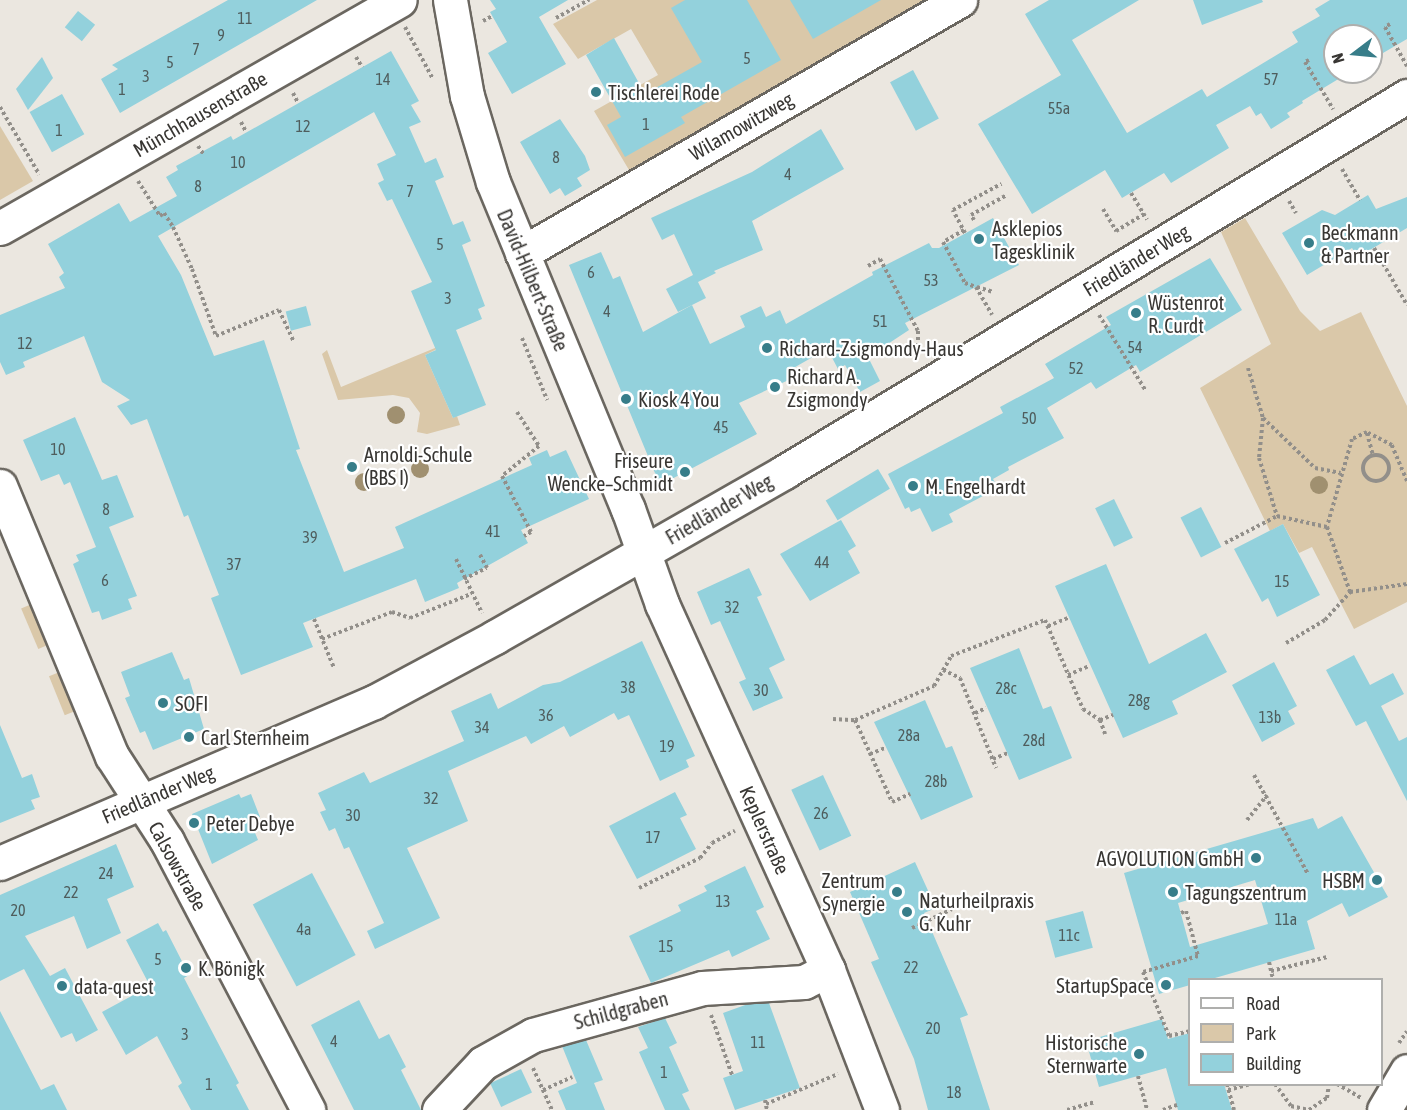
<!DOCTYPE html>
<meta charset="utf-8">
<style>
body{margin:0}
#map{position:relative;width:1407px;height:1110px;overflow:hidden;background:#ebe7e0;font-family:"Asap Condensed",sans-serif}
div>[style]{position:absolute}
.green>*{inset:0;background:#dac8a9;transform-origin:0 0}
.building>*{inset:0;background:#93d1dc;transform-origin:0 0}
.path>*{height:4px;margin-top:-2px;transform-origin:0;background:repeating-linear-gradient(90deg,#928f8a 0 3px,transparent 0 6px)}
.path>.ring{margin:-2px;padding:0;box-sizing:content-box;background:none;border:4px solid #928f8a;border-radius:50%}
.roads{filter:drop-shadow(2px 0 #6b6760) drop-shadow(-2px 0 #6b6760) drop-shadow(0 2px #6b6760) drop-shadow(0 -2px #6b6760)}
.minor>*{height:33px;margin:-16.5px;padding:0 16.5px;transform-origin:16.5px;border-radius:16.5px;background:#fff}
.major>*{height:33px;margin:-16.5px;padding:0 16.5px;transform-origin:16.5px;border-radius:16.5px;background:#fff}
.trees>*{width:18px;height:18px;margin:-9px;border-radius:50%;background:#a09070}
.dots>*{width:16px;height:16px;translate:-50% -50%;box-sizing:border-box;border:3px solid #fff;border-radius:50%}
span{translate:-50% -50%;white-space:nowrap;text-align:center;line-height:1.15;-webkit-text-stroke:4.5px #fff;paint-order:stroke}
.number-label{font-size:16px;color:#4f5d5d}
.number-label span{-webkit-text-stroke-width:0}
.poi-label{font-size:20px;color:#383633}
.left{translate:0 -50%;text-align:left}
.right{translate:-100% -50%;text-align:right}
.street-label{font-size:20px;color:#383633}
.legend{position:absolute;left:1188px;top:978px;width:195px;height:108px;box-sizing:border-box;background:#fff;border:2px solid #afafad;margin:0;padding:8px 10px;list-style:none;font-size:18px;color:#383633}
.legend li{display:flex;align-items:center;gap:12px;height:30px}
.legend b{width:30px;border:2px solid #afafad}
.north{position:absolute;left:1323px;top:24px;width:60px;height:60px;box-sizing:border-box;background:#fff;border:2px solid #afafad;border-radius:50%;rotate:254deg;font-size:16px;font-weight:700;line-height:24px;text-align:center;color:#383633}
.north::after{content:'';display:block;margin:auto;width:21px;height:27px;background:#377d89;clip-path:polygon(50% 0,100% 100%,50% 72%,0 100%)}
</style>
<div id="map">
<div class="green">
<i style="clip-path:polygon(597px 0,924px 0,629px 170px,594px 111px,658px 75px,631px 29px,578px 59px,553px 24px)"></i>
<i style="clip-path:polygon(0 126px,33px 181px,0 200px)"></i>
<i style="clip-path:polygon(1245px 218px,1300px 311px,1320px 331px,1361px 312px,1407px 406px,1407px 602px,1354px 629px,1312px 547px,1299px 553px,1283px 524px,1270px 531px,1200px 388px,1271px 344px,1221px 232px)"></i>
<i style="clip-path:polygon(459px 338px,425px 355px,453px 418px,457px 416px,460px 425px,427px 434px,417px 432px,420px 413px,409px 398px,393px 395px,338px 400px,322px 354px,327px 350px,341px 387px)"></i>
<i style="left:34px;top:603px;width:44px;height:14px;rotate:67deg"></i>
<i style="left:62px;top:671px;width:42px;height:14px;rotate:68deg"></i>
</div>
<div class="building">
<i style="clip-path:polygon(228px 0,317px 0,120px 113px,101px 79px,118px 69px,112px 65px)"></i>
<i style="clip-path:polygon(490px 0,568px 0,539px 17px,566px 64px,512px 94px,488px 53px,507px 42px,490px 12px,496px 9px)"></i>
<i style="clip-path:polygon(685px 0,747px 0,781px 60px,681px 117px,685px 123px,625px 157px,607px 125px,621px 117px,586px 55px,614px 38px,645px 94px,702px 62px,671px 8px)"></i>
<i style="clip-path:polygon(790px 0,881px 0,813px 39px)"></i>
<i style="clip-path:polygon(1049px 0,1139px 0,1072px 40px,1127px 133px,1202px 89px,1207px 97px,1298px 42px,1292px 32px,1320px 16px,1315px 9px,1330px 0,1407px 0,1407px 39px,1371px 60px,1371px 36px,1335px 36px,1335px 72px,1350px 72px,1302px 101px,1303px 103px,1287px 113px,1290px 117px,1271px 129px,1261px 113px,1256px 116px,1250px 106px,1216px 125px,1229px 148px,1171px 183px,1164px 173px,1122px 198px,1105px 170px,1032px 214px,978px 124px,1061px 75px,1025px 14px)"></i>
<i style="clip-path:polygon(1193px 0,1262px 0,1263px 2px,1202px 25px)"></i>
<i style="left:78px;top:11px;width:22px;height:21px;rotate:39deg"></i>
<i style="clip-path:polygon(391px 51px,419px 101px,411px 105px,421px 122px,409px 127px,425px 163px,436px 158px,444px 177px,435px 181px,453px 225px,463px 221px,471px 241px,462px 245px,485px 306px,478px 309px,482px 319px,456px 330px,486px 405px,453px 418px,425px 355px,436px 350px,411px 291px,432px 282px,392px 199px,387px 201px,378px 183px,384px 180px,377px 164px,396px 155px,374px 112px,158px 236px,181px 275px,214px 356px,264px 340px,300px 449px,296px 450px,344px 572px,404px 548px,395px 527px,532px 465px,529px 458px,547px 450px,550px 457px,566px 450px,589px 499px,521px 530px,528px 543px,457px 583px,459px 588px,425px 602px,416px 579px,303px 623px,313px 647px,241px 675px,211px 598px,219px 595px,188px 515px,184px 517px,147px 419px,131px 425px,117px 406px,130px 400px,102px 382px,84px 336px,23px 362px,25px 367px,6px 375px,0 362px,0 315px,65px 288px,59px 277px,64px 273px,48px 244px,119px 203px,130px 222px,177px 196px,166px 177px,178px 170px,176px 166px,231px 136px,233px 140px)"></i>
<i style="clip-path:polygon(42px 57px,53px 78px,28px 110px,16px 89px)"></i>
<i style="left:913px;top:70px;width:55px;height:26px;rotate:62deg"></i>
<i style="left:62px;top:94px;width:46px;height:37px;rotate:61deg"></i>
<i style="clip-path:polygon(560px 119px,585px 156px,590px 170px,577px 178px,582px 186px,565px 196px,560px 188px,550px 194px,520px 142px)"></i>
<i style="clip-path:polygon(821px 129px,844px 169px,752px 221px,763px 250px,714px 271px,716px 273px,698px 282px,706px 298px,678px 312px,666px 289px,693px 275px,674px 234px,662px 240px,651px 218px,752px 172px)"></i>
<i style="clip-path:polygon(1368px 195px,1376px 209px,1407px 197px,1407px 228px,1358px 257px,1352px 248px,1307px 275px,1282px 233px,1322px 210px,1335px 215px)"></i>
<i style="clip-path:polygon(993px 218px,1019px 265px,905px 323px,909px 330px,868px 357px,880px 381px,860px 392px,845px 365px,838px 369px,828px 350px,811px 358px,790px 370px,793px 378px,739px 403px,757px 434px,666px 482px,657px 478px,569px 265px,601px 252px,613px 279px,620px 276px,643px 332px,692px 305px,710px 344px,745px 327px,740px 316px,761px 306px,766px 317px,780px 310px,786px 324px,873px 275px,872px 272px,929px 243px,932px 248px,939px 248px)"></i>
<i style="clip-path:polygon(1210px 258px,1242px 310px,1140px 372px,1136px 365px,1096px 389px,1091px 382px,1047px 408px,1064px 438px,1008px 467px,1009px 470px,993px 479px,998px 488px,949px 514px,953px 522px,932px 532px,920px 508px,911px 512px,909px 507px,905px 509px,888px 474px,1003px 413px,1000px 407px,1054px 378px,1045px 364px,1111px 325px,1106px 317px)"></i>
<i style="left:306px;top:306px;width:20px;height:21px;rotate:75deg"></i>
<i style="clip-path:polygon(75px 417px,102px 480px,117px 475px,134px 517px,109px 527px,137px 596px,128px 599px,132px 609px,102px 620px,99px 611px,92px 613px,73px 564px,79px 561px,76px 555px,96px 547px,70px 482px,64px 485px,59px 474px,41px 481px,23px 440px)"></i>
<i style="left:878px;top:469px;width:23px;height:61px;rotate:59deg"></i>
<i style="left:1114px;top:499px;width:43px;height:21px;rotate:64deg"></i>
<i style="left:1201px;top:507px;width:45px;height:23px;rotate:63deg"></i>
<i style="clip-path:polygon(841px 520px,856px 546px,848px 551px,860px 573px,810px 601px,780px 554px)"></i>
<i style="clip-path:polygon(1283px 524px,1320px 595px,1277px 617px,1268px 598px,1262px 602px,1234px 549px)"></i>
<i style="clip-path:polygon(1106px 564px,1149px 664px,1206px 633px,1227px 672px,1172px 701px,1178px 714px,1123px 738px,1055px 586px)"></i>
<i style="clip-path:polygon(749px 568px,762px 595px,757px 597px,785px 660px,769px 668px,783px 698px,753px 711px,739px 682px,746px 679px,720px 621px,711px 625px,697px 592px)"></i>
<i style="clip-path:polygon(642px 641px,695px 756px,686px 760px,689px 767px,660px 781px,629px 715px,618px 720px,614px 713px,570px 737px,564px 726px,531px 744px,526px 736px,448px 771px,468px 821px,407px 848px,440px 918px,375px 949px,367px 931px,384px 923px,349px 847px,344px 849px,335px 828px,329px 831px,320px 812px,326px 810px,318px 793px,364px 772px,370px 783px,464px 741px,451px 711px,491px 693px,498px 709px,543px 685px,560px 682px)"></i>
<i style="clip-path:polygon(1019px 648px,1043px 709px,1051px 706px,1072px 758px,1019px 780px,970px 668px)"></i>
<i style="clip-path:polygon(172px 652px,184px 680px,189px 678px,204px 729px,153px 750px,145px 731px,140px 733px,125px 698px,130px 696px,121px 672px)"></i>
<i style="clip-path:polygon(1354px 655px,1370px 685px,1393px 673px,1404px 694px,1381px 706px,1399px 741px,1407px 737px,1407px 801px,1366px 721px,1356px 726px,1326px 670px)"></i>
<i style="clip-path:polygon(1274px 662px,1297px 706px,1288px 711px,1295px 724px,1262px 742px,1232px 685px)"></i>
<i style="clip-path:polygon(925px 700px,946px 748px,952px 746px,973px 797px,921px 820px,874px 722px)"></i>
<i style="clip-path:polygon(0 725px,22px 778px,32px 774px,40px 797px,31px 800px,35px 809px,0 823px)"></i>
<i style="left:823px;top:775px;width:67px;height:35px;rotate:65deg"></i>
<i style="clip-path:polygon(675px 792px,687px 815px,680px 818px,696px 849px,637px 879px,609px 826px)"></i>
<i style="clip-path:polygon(239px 794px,241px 798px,251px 794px,260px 817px,250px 821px,258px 840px,212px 864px,192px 814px)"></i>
<i style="clip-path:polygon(evenodd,1342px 816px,1388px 897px,1349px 917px,1342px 903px,1307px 921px,1315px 949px,1208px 980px,1190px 980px,1190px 985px,1159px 994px,1124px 873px,1313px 818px,1318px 829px,1342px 816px,1255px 880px,1268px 924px,1190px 947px,1178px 903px,1255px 880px)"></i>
<i style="clip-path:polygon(116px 844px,134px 887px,107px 899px,121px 933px,87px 949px,74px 916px,25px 936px,50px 976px,65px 968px,98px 1030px,76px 1042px,72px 1033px,61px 1038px,24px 969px,0 981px,0 895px)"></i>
<i style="clip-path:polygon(915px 862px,936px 908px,924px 913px,968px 1015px,960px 1018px,990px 1110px,928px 1110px,914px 1059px,871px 962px,879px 959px,850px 892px)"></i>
<i style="clip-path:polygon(745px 866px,764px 907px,756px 911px,770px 939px,732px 957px,729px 950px,651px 983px,629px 936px,681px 911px,678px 905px,707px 891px,704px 886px)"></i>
<i style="left:312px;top:873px;width:93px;height:67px;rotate:62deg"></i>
<i style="left:1083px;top:911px;width:38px;height:39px;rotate:75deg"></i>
<i style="clip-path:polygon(158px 923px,163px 932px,166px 930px,189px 975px,184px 978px,239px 1083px,236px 1085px,249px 1110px,191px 1110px,178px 1086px,182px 1083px,157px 1036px,126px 1055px,102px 1012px,150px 986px,126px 940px)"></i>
<i style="clip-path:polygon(359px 1000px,379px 1039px,389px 1034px,406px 1067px,401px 1070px,421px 1110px,354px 1110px,311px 1025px)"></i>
<i style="clip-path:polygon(769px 1003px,800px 1088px,735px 1110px,723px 1078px,743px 1071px,723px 1013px,748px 1004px)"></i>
<i style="clip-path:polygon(0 1011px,41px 1090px,54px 1084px,67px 1110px,0 1110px)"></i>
<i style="clip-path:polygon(665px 1018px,677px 1043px,669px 1047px,689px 1091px,682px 1094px,690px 1110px,665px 1110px,639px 1052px,648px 1048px,638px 1027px)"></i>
<i style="clip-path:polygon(1162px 1019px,1168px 1039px,1190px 1033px,1190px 1084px,1224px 1084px,1232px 1110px,1178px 1110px,1166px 1068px,1099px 1087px,1086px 1041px)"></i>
<i style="clip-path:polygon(586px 1040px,603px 1080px,594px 1083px,605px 1110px,566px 1110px,558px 1091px,577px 1083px,562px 1046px)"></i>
<i style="left:521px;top:1069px;width:26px;height:34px;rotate:65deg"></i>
</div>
<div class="path">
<i style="left:556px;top:18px;width:38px;rotate:-29deg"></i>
<i style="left:483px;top:21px;width:10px;rotate:-29deg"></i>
<i style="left:1390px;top:24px;width:6px;rotate:149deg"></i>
<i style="left:1385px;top:27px;width:45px;rotate:60.6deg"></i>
<i style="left:405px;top:27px;width:59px;rotate:61.7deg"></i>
<i style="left:356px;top:57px;width:12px;rotate:59deg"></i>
<i style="left:1309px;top:60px;width:4px;rotate:153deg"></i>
<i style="left:1305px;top:62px;width:55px;rotate:59.2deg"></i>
<i style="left:293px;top:93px;width:11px;rotate:63deg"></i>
<i style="left:0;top:107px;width:78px;rotate:59.8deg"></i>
<i style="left:241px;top:122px;width:11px;rotate:63deg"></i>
<i style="left:198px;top:146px;width:11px;rotate:56deg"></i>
<i style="left:1342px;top:169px;width:36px;rotate:60deg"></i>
<i style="left:138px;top:181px;width:41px;rotate:57.8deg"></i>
<i style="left:160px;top:216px;width:5px;rotate:-37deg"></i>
<i style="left:164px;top:213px;width:17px;rotate:57deg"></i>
<i style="left:173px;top:227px;width:46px;rotate:65.7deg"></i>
<i style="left:192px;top:269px;width:71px;rotate:70.3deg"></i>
<i style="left:216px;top:336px;width:68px;rotate:-22.4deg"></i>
<i style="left:279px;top:310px;width:35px;rotate:65deg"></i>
<i style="left:1131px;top:193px;width:31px;rotate:59deg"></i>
<i style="left:1289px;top:201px;width:14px;rotate:60deg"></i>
<i style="left:1103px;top:209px;width:26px;rotate:59deg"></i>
<i style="left:1116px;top:231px;width:33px;rotate:-31deg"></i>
<i style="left:974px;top:220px;width:6px;rotate:-121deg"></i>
<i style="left:971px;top:215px;width:41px;rotate:-29.1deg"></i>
<i style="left:964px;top:230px;width:24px;rotate:150deg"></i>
<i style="left:943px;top:242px;width:47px;rotate:61.8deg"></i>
<i style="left:965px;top:283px;width:12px;rotate:20deg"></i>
<i style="left:976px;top:287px;width:32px;rotate:60deg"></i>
<i style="left:965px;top:233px;width:26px;rotate:-118deg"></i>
<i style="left:953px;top:210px;width:55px;rotate:-28.4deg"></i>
<i style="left:1374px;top:248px;width:66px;rotate:59.9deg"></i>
<i style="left:868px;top:266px;width:14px;rotate:-30deg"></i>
<i style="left:880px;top:259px;width:81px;rotate:62.2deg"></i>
<i style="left:918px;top:331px;width:14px;rotate:90deg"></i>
<i style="left:977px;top:287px;width:17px;rotate:17deg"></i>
<i style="left:1099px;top:315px;width:89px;rotate:58.3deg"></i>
<i style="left:522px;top:338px;width:67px;rotate:68deg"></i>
<i style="left:1248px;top:368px;width:52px;rotate:73.3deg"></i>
<i style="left:1263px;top:418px;width:72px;rotate:43.9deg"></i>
<i style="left:1315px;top:468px;width:26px;rotate:11deg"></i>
<i style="left:517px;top:412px;width:40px;rotate:57.1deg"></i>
<i style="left:539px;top:446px;width:48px;rotate:141deg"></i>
<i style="left:502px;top:476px;width:63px;rotate:62.6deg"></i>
<i style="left:531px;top:532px;width:8px;rotate:150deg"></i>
<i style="left:1263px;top:418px;width:40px;rotate:95.7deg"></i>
<i style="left:1259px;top:458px;width:61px;rotate:72.8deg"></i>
<i style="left:1277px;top:516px;width:51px;rotate:12.4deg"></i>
<i style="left:1367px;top:433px;width:24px;rotate:75deg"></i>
<i class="ring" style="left:1363px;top:455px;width:22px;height:22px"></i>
<i style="left:1407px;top:481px;width:39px;rotate:-113deg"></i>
<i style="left:1392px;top:445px;width:28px;rotate:-153deg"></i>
<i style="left:1367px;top:432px;width:17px;rotate:155deg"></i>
<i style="left:1352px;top:439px;width:91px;rotate:105.9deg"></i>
<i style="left:1327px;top:527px;width:69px;rotate:70.5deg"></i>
<i style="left:1350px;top:592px;width:58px;rotate:-8deg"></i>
<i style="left:1225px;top:543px;width:59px;rotate:-27.4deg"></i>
<i style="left:456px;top:559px;width:60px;rotate:64.3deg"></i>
<i style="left:464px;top:579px;width:25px;rotate:-26deg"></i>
<i style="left:487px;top:568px;width:15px;rotate:-118deg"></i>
<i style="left:314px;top:619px;width:53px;rotate:67.8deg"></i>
<i style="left:1048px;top:626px;width:22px;rotate:-22deg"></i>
<i style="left:322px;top:639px;width:75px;rotate:-21.1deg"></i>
<i style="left:392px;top:612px;width:19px;rotate:18deg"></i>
<i style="left:410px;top:618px;width:66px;rotate:-21.5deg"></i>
<i style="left:1286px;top:643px;width:45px;rotate:-30.5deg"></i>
<i style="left:1325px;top:620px;width:38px;rotate:-48deg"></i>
<i style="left:943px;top:670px;width:19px;rotate:25deg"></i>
<i style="left:960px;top:678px;width:97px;rotate:68.2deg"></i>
<i style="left:1068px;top:675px;width:23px;rotate:-23deg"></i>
<i style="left:975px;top:713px;width:12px;rotate:-24deg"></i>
<i style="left:833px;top:719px;width:22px;rotate:3deg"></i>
<i style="left:855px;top:720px;width:86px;rotate:-23.3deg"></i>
<i style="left:934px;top:686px;width:34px;rotate:-60deg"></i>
<i style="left:951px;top:656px;width:101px;rotate:-21deg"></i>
<i style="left:1045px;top:620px;width:97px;rotate:66.9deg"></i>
<i style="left:1083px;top:709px;width:20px;rotate:33deg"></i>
<i style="left:1100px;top:720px;width:15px;rotate:70deg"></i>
<i style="left:855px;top:720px;width:90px;rotate:65.7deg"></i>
<i style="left:892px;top:802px;width:20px;rotate:-24deg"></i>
<i style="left:1100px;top:720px;width:14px;rotate:-21deg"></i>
<i style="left:870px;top:754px;width:16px;rotate:-22deg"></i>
<i style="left:993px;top:759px;width:16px;rotate:-22deg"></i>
<i style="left:1254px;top:775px;width:113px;rotate:61.4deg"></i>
<i style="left:1247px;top:820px;width:32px;rotate:-51deg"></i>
<i style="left:639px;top:888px;width:68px;rotate:-26.2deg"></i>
<i style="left:700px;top:858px;width:19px;rotate:-51deg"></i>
<i style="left:712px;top:843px;width:26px;rotate:-28deg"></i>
<i style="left:1181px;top:913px;width:5px;rotate:-22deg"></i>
<i style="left:1186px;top:911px;width:47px;rotate:75.1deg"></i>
<i style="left:1198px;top:956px;width:57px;rotate:163.8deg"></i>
<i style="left:1143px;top:972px;width:69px;rotate:67.9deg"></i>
<i style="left:1169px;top:1036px;width:22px;rotate:-13deg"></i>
<i style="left:912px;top:928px;width:44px;rotate:-25.4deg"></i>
<i style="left:1269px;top:962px;width:18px;rotate:77deg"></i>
<i style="left:1271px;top:971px;width:58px;rotate:-14deg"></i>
<i style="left:711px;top:1015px;width:64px;rotate:70.7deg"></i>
<i style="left:1399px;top:1043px;width:14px;rotate:-56deg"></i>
<i style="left:533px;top:1068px;width:46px;rotate:65.7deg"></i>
<i style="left:1138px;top:1076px;width:35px;rotate:75deg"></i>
<i style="left:1227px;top:1084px;width:27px;rotate:75deg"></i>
<i style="left:1275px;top:1084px;width:27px;rotate:54deg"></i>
<i style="left:1291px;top:1106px;width:18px;rotate:13deg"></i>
<i style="left:1309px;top:1110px;width:22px;rotate:-34deg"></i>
<i style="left:1327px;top:1098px;width:14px;rotate:-82deg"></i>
<i style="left:1337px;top:1084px;width:28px;rotate:30deg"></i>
<i style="left:543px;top:1090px;width:32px;rotate:-24deg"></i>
<i style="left:1228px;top:1090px;width:24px;rotate:-15deg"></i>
<i style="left:765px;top:1100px;width:10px;rotate:79deg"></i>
<i style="left:766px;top:1104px;width:78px;rotate:-22.6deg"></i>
<i style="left:1067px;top:1110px;width:29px;rotate:-16deg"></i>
<i style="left:1163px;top:1110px;width:15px;rotate:-20deg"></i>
</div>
<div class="roads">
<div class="minor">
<i style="left:450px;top:0;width:97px;rotate:80deg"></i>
<i style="left:467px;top:96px;width:90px;rotate:73.2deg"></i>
<i style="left:493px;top:182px;width:354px;rotate:67.6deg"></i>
<i style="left:628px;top:509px;width:101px;rotate:70.3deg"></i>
<i style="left:662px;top:604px;width:402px;rotate:65.6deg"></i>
<i style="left:828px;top:970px;width:150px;rotate:68.9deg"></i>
<i style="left:0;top:228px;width:460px;rotate:-29.7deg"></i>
<i style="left:522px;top:253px;width:506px;rotate:-30.01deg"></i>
<i style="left:0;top:486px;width:292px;rotate:67.5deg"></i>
<i style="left:112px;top:756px;width:101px;rotate:57.1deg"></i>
<i style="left:167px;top:841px;width:304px;rotate:62.3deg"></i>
<i style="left:0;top:863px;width:407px;rotate:-23.3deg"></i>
<i style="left:374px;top:702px;width:137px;rotate:-28.2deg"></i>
<i style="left:495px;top:637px;width:333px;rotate:-29.7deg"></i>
<i style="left:784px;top:472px;width:728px;rotate:-31.11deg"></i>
<i style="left:439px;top:1110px;width:64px;rotate:-46.9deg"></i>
<i style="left:483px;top:1063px;width:57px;rotate:-29.2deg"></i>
<i style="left:533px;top:1035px;width:175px;rotate:-15.5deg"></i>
<i style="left:702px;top:988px;width:102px;rotate:-3.4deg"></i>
<i style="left:804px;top:982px;width:27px;rotate:-27deg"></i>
</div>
<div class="major">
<i style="left:1384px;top:1110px;width:45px;rotate:-59.5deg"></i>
</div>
</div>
<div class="trees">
<i style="left:396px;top:415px"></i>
<i style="left:420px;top:469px"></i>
<i style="left:364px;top:482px"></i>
<i style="left:1319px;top:485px"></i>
</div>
<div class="dots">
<i style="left:596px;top:92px;background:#377d89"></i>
<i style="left:979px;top:239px;background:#377d89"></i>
<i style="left:1309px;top:243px;background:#377d89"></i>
<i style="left:1136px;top:313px;background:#377d89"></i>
<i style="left:767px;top:348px;background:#377d89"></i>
<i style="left:775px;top:387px;background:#377d89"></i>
<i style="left:626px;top:399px;background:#377d89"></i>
<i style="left:352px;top:467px;background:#377d89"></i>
<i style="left:685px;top:472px;background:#377d89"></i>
<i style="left:913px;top:486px;background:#377d89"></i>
<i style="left:163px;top:703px;background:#377d89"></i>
<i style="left:189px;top:737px;background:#377d89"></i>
<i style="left:194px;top:823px;background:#377d89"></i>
<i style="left:1256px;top:858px;background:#377d89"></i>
<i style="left:1377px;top:880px;background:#377d89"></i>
<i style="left:897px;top:892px;background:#377d89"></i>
<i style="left:1173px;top:892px;background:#377d89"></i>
<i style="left:907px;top:912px;background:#377d89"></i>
<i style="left:186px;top:968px;background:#377d89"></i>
<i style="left:1166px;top:985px;background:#377d89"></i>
<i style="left:62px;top:986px;background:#377d89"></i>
<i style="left:1139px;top:1054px;background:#377d89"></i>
</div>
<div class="number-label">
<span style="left:245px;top:18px">11</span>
<span style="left:221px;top:35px">9</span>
<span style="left:196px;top:49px">7</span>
<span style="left:747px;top:58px">5</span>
<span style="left:170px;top:62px">5</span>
<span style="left:146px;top:76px">3</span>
<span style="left:383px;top:79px">14</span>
<span style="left:1271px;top:79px">57</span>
<span style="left:122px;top:89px">1</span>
<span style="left:1059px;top:108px">55a</span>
<span style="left:646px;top:124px">1</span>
<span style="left:303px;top:126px">12</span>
<span style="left:59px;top:130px">1</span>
<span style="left:556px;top:157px">8</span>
<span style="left:238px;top:162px">10</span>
<span style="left:788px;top:174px">4</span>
<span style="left:198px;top:186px">8</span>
<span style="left:410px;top:191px">7</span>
<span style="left:440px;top:244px">5</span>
<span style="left:591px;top:272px">6</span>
<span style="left:931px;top:280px">53</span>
<span style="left:448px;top:298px">3</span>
<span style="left:607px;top:311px">4</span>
<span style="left:880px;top:321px">51</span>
<span style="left:25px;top:343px">12</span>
<span style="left:1135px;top:347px">54</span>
<span style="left:1076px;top:368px">52</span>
<span style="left:1029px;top:418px">50</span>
<span style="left:721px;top:427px">45</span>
<span style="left:58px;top:449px">10</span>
<span style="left:106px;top:509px">8</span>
<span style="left:493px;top:531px">41</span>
<span style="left:310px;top:537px">39</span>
<span style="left:822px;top:562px">44</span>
<span style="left:234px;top:564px">37</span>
<span style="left:105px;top:580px">6</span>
<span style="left:1282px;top:581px">15</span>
<span style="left:732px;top:607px">32</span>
<span style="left:628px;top:687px">38</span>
<span style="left:1006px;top:688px">28c</span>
<span style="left:761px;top:690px">30</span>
<span style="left:1139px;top:700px">28g</span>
<span style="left:546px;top:715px">36</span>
<span style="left:1270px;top:717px">13b</span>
<span style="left:482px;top:727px">34</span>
<span style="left:909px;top:735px">28a</span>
<span style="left:1034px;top:740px">28d</span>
<span style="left:667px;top:746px">19</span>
<span style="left:936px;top:781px">28b</span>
<span style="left:431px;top:798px">32</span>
<span style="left:821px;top:813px">26</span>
<span style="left:353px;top:815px">30</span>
<span style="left:653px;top:837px">17</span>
<span style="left:106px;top:873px">24</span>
<span style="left:71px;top:892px">22</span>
<span style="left:723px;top:901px">13</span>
<span style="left:18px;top:910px">20</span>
<span style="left:1286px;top:919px">11a</span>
<span style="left:304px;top:929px">4a</span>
<span style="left:1069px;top:935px">11c</span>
<span style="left:666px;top:946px">15</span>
<span style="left:158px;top:959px">5</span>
<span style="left:911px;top:967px">22</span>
<span style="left:933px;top:1028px">20</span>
<span style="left:185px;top:1034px">3</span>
<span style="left:334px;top:1041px">4</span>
<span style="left:758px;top:1042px">11</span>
<span style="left:664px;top:1072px">1</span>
<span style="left:209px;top:1084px">1</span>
<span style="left:954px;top:1092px">18</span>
</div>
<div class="poi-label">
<span class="left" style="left:608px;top:92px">Tischlerei Rode</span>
<span class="left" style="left:992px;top:240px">Asklepios<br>Tagesklinik</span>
<span class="left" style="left:1321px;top:244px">Beckmann<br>&amp; Partner</span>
<span class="left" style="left:1148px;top:314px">Wüstenrot<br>R. Curdt</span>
<span class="left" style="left:779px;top:348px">Richard-Zsigmondy-Haus</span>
<span class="left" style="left:787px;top:388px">Richard A.<br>Zsigmondy</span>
<span class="left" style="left:638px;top:399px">Kiosk 4 You</span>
<span class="left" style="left:364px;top:466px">Arnoldi-Schule<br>(BBS I)</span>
<span class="right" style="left:673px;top:472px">Friseure<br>Wencke–Schmidt</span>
<span class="left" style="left:925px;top:486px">M. Engelhardt</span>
<span class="left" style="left:175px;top:703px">SOFI</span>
<span class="left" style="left:201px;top:737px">Carl Sternheim</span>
<span class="left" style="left:206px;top:823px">Peter Debye</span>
<span class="right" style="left:1244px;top:858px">AGVOLUTION GmbH</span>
<span class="right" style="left:885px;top:892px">Zentrum<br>Synergie</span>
<span class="right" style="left:1365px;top:880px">HSBM</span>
<span class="left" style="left:1185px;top:892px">Tagungszentrum</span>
<span class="left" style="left:919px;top:912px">Naturheilpraxis<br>G. Kuhr</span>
<span class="left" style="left:198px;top:968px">K. Bönigk</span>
<span class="right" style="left:1154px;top:985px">StartupSpace</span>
<span class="left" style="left:74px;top:986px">data-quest</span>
<span class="right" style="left:1127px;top:1054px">Historische<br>Sternwarte</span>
</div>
<div class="street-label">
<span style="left:200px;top:114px;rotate:-30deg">Münchhausenstraße</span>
<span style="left:741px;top:126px;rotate:-30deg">Wilamowitzweg</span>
<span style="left:1136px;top:260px;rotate:-31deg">Friedländer Weg</span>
<span style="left:533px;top:280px;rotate:67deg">David-Hilbert-Straße</span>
<span style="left:719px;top:509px;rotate:-30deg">Friedländer Weg</span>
<span style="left:158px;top:794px;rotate:-23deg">Friedländer Weg</span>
<span style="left:765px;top:830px;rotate:66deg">Keplerstraße</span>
<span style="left:178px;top:866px;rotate:61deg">Calsowstraße</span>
<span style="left:621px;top:1010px;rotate:-15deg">Schildgraben</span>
</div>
<ul class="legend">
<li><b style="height:8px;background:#fff"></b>Road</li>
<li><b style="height:16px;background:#dac8a9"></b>Park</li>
<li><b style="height:16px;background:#93d1dc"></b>Building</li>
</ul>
<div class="north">N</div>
</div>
